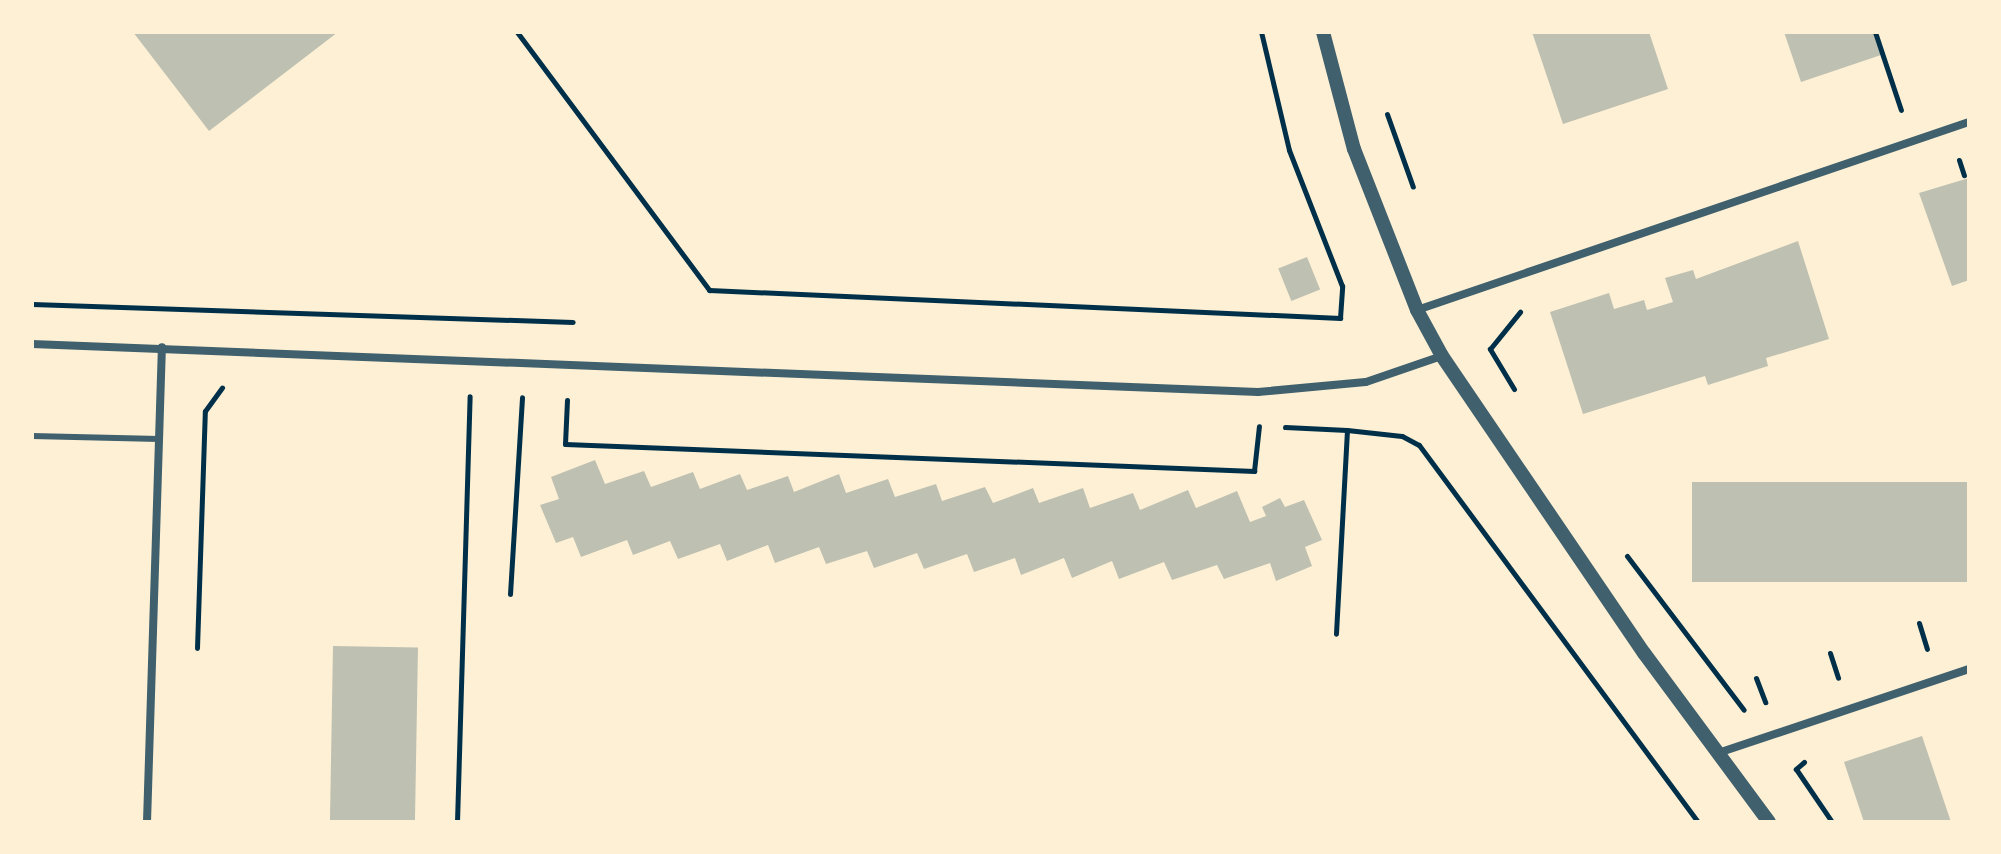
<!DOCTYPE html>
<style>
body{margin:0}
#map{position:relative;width:2001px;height:854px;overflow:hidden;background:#fdf0d5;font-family:"Golos Text",sans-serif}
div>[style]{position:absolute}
.building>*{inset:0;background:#bec0b2;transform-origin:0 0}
.path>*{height:5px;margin:-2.5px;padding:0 2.5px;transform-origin:2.5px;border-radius:2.5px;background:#003049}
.service>*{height:6px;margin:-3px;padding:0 3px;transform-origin:3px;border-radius:3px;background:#3f606c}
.minor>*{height:8px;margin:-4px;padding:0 4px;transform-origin:4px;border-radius:4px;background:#3f606c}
.tertiary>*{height:14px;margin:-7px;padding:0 7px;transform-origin:7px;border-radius:7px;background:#3f606c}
span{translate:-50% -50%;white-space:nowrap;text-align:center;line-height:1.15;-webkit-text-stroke:8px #fdf0d5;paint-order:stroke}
.frame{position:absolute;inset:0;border:34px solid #fdf0d5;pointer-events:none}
</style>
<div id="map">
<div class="building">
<i style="clip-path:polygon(133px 32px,338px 32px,209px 131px)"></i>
<i style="clip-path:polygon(1532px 32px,1649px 32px,1668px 89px,1563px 124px)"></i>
<i style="clip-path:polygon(1784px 32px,1873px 32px,1881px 55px,1801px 82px)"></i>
<i style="clip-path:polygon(1969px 178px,1969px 280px,1952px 286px,1919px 193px)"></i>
<i style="clip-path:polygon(1798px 241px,1829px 339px,1766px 358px,1768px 366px,1708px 385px,1705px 376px,1583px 414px,1550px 312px,1609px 293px,1614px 309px,1644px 300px,1647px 310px,1673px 302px,1665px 278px,1693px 270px,1696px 279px)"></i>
<i style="left:1307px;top:257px;width:35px;height:31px;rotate:68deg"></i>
<i style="clip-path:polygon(595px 460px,605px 484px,644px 471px,651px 487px,693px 472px,700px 489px,740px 474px,747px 490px,788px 476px,794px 492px,839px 474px,846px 493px,888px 479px,895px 497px,936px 484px,942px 501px,985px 487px,993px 503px,1033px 488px,1039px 503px,1083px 488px,1090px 508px,1133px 493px,1140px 510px,1188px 490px,1196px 508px,1237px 491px,1250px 522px,1266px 516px,1262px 507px,1280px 498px,1285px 507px,1304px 500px,1322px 540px,1305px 547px,1312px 566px,1276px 581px,1270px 563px,1224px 579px,1217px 565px,1172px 580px,1164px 562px,1119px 579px,1112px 561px,1072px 578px,1064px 558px,1021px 575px,1015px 558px,974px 572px,967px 554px,924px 569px,917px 553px,874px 568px,867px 551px,826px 564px,819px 547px,775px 563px,768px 545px,727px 561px,720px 544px,678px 559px,670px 541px,633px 555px,627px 540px,581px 557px,573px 537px,556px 543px,540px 505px,559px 499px,551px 477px)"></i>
<i style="left:1969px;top:482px;width:100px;height:277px;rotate:90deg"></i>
<i style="left:333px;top:646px;width:85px;height:176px;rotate:1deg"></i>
<i style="clip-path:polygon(1922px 736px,1951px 822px,1864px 822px,1844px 762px)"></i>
</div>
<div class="path">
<i style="left:517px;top:32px;width:322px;rotate:53.3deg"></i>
<i style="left:709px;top:290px;width:632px;rotate:2.54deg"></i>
<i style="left:1340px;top:318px;width:32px;rotate:-86deg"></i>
<i style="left:1342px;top:286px;width:146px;rotate:-111.3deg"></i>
<i style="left:1289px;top:150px;width:121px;rotate:-103.3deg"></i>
<i style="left:1875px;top:32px;width:82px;rotate:71.6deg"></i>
<i style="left:1387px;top:114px;width:77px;rotate:70.4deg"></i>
<i style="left:1959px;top:160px;width:16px;rotate:72deg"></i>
<i style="left:32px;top:304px;width:541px;rotate:1.91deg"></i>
<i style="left:1514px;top:389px;width:47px;rotate:-121deg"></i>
<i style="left:1490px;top:349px;width:48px;rotate:-51deg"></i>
<i style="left:567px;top:400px;width:44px;rotate:92.6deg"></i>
<i style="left:565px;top:444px;width:690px;rotate:2.24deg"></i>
<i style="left:1254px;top:471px;width:45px;rotate:-83.7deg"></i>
<i style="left:1285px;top:427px;width:62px;rotate:2.8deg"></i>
<i style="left:1347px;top:430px;width:204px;rotate:93.1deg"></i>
<i style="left:1347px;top:430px;width:55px;rotate:6.2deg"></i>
<i style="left:1402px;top:436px;width:19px;rotate:28deg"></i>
<i style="left:1419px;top:445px;width:469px;rotate:53.5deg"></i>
<i style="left:1627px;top:556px;width:193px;rotate:52.8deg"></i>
<i style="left:510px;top:594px;width:197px;rotate:-86.5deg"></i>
<i style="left:1919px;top:623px;width:27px;rotate:73deg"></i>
<i style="left:197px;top:648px;width:237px;rotate:-88.1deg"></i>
<i style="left:205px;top:411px;width:29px;rotate:-54deg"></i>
<i style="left:1830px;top:653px;width:26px;rotate:72deg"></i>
<i style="left:1756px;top:678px;width:26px;rotate:69deg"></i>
<i style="left:1804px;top:762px;width:11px;rotate:139deg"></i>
<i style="left:1796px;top:769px;width:64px;rotate:55.8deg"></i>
<i style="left:457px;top:822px;width:426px;rotate:-88.3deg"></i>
</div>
<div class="service">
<i style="left:32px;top:436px;width:127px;rotate:1.4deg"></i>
</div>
<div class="minor">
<i style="left:1417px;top:310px;width:583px;rotate:-18.81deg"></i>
<i style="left:32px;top:344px;width:1227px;rotate:2.24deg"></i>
<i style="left:1258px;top:392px;width:108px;rotate:-5.3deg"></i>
<i style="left:1366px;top:382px;width:80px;rotate:-18.9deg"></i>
<i style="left:1718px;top:753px;width:265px;rotate:-18.5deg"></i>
<i style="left:147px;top:822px;width:475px;rotate:-88.2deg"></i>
</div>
<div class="tertiary">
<i style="left:1323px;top:32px;width:121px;rotate:75.2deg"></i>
<i style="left:1354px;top:149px;width:173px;rotate:68.6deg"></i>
<i style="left:1417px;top:310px;width:52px;rotate:61.5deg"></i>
<i style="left:1442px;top:356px;width:359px;rotate:55.8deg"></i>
<i style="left:1644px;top:653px;width:210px;rotate:53.5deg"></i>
</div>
<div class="frame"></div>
</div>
